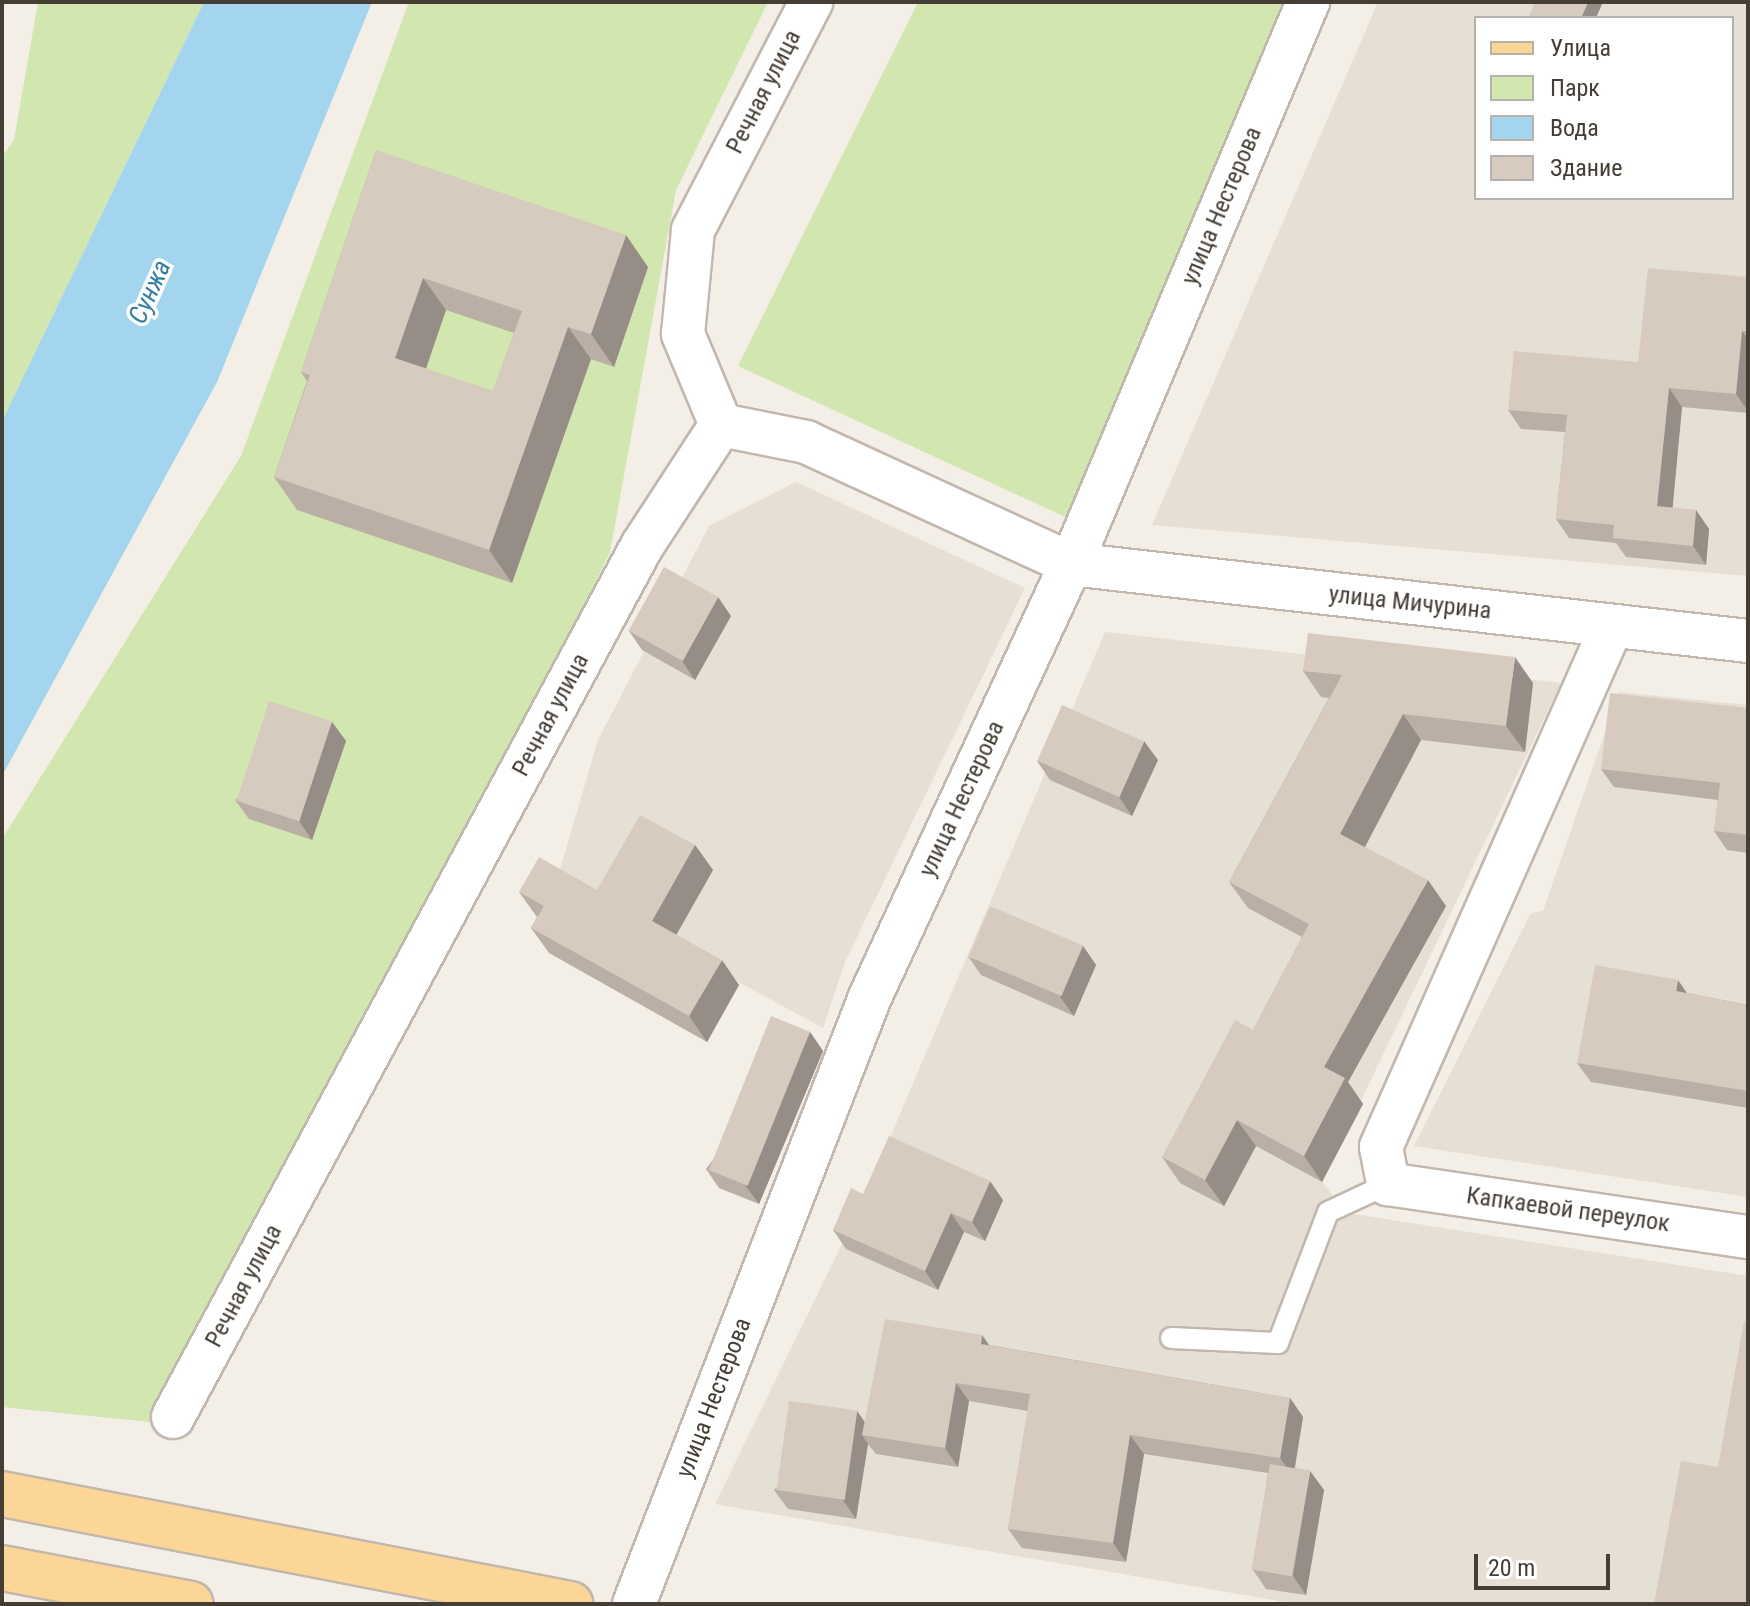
<!DOCTYPE html>
<meta charset="utf-8">
<style>
body{margin:0}
#map{position:relative;width:1750px;height:1606px;overflow:hidden;background:#f3eee6;font-family:"Roboto Condensed",sans-serif}
div>[style]{position:absolute}
.residential>*{inset:0;background:#e6dfd4}
.green>*{inset:0;background:#d2e6af}
.water>*{inset:0;background:#a3d6ee}
.roads{filter:drop-shadow(2px 0 #c1b7ac) drop-shadow(-2px 0 #c1b7ac) drop-shadow(0 2px #c1b7ac) drop-shadow(0 -2px #c1b7ac)}
.lane>*{height:20px;margin:-10px;padding:0 10px;transform-origin:10px;border-radius:10px;background:#fff}
.street>*{height:42px;margin:-21px;padding:0 21px;transform-origin:21px;border-radius:21px;background:#fff}
.primary>*{height:44px;margin:-22px;padding:0 22px;transform-origin:22px;border-radius:22px;background:#fcd696}
.wall>*{inset:0;background:#b9afa4}
.shaded-wall>*{inset:0;background:#968e86}
.building>*{inset:0;background:#d7cbbf;transform-origin:0 0}
span{translate:-50% -50%;white-space:nowrap;text-align:center;line-height:1.15;-webkit-text-stroke:7px #fff;paint-order:stroke}
.street-label{font-size:24px;color:#453e35}
.water-label{font-size:26px;color:#2f7ea7;font-style:italic}
.frame{position:absolute;inset:0;border:4px solid #453e35;pointer-events:none}
.legend{position:absolute;left:1474px;top:16px;width:260px;height:184px;box-sizing:border-box;background:#fff;border:2px solid #b5b2ae;margin:0;padding:10px 14px;list-style:none;font-size:24px;color:#453e35}
.legend li{display:flex;align-items:center;gap:16px;height:40px}
.legend b{width:40px;border:2px solid #b5b2ae}
.scale{position:absolute;left:1474px;top:1554px;width:136px;height:36px;box-sizing:border-box;border:4px solid #453e35;border-top:0;padding-left:10px;font-size:24px;line-height:28px;white-space:nowrap;color:#453e35;-webkit-text-stroke:6px #fff;paint-order:stroke}
</style>
<div id="map">
<div class="residential">
<i style="clip-path:polygon(evenodd,1378px 2px,1748px 2px,1748px 576px,1152px 525px,1378px 2px,1476px 18px,1732px 18px,1732px 198px,1476px 198px,1476px 18px)"></i>
<i style="clip-path:polygon(796px 482px,1025px 588px,845px 962px,823px 1028px,556px 883px,598px 740px,709px 526px)"></i>
<i style="clip-path:polygon(1105px 632px,1561px 683px,1322px 1182px,1347px 1213px,1748px 1276px,1748px 1604px,1296px 1604px,715px 1504px,863px 1201px)"></i>
<i style="clip-path:polygon(1619px 692px,1748px 705px,1748px 1197px,1414px 1146px,1531px 913px,1543px 911px)"></i>
</div>
<div class="green">
<i style="clip-path:polygon(38px 2px,204px 2px,2px 421px,2px 157px,14px 140px)"></i>
<i style="clip-path:polygon(409px 2px,768px 2px,676px 190px,610px 552px,180px 1425px,2px 1407px,2px 839px,241px 456px)"></i>
<i style="clip-path:polygon(918px 2px,1298px 2px,1074px 521px,738px 366px)"></i>
</div>
<div class="water">
<i style="clip-path:polygon(204px 2px,372px 2px,217px 382px,2px 776px,2px 421px)"></i>
</div>
<div class="roads">
<div class="lane">
<i style="left:1171px;top:1338px;width:107px;rotate:2.7deg"></i>
<i style="left:1278px;top:1343px;width:140px;rotate:-69.1deg"></i>
<i style="left:1328px;top:1212px;width:66px;rotate:-25deg"></i>
</div>
<div class="street">
<i style="left:721px;top:425px;width:87px;rotate:11.3deg"></i>
<i style="left:806px;top:442px;width:292px;rotate:24.7deg"></i>
<i style="left:1071px;top:564px;width:681px;rotate:6.49deg"></i>
<i style="left:1612px;top:626px;width:570px;rotate:113.91deg"></i>
<i style="left:1381px;top:1147px;width:38px;rotate:79deg"></i>
<i style="left:1388px;top:1184px;width:364px;rotate:8.4deg"></i>
<i style="left:173px;top:1417px;width:989px;rotate:-61.7deg"></i>
<i style="left:642px;top:546px;width:145px;rotate:-56.9deg"></i>
<i style="left:721px;top:425px;width:99px;rotate:-112.7deg"></i>
<i style="left:683px;top:334px;width:104px;rotate:-84.5deg"></i>
<i style="left:693px;top:230px;width:257px;rotate:-62.6deg"></i>
<i style="left:634px;top:1604px;width:651px;rotate:-68.75deg"></i>
<i style="left:870px;top:997px;width:477px;rotate:-65.1deg"></i>
<i style="left:1071px;top:564px;width:610px;rotate:-67.13deg"></i>
</div>
<div class="primary">
<i style="left:2px;top:1494px;width:579px;rotate:10.96deg"></i>
<i style="left:2px;top:1568px;width:192px;rotate:10.8deg"></i>
</div>
</div>
<div class="wall">
<i style="clip-path:polygon(evenodd,376px 150px,648px 267px,614px 367px,591px 359px,512px 583px,297px 510px,274px 477px,307px 381px,301px 372px,376px 150px,446px 310px,514px 333px,493px 391px,426px 369px,446px 310px)"></i>
<i style="clip-path:polygon(1748px 277px,1748px 413px,1682px 407px,1672px 508px,1696px 510px,1709px 529px,1706px 565px,1626px 557px,1616px 543px,1569px 538px,1556px 519px,1565px 432px,1521px 429px,1508px 410px,1638px 362px)"></i>
<i style="clip-path:polygon(731px 616px,695px 680px,642px 650px,629px 631px)"></i>
<i style="clip-path:polygon(1303px 671px,1533px 683px,1525px 752px,1421px 740px,1365px 847px,1446px 906px,1348px 1082px,1363px 1104px,1322px 1182px,1256px 1146px,1224px 1206px,1180px 1183px,1162px 1157px,1253px 1030px,1302px 937px,1248px 908px,1229px 882px,1329px 698px,1321px 697px)"></i>
<i style="clip-path:polygon(1748px 708px,1748px 853px,1727px 850px,1714px 831px,1718px 800px,1614px 787px,1601px 769px)"></i>
<i style="clip-path:polygon(332px 722px,346px 741px,312px 840px,249px 819px,235px 800px)"></i>
<i style="clip-path:polygon(1158px 760px,1132px 816px,1050px 780px,1037px 761px)"></i>
<i style="clip-path:polygon(695px 845px,713px 870px,676px 935px,739px 985px,707px 1042px,549px 953px,531px 928px,537px 917px,519px 892px,597px 890px)"></i>
<i style="clip-path:polygon(1083px 946px,1096px 965px,1074px 1016px,981px 975px,968px 956px)"></i>
<i style="clip-path:polygon(1687px 993px,1748px 1005px,1748px 1108px,1591px 1082px,1577px 1063px)"></i>
<i style="clip-path:polygon(810px 1032px,823px 1051px,759px 1204px,719px 1188px,706px 1169px)"></i>
<i style="clip-path:polygon(863px 1194px,1003px 1200px,985px 1241px,964px 1232px,938px 1290px,846px 1249px,833px 1230px)"></i>
<i style="clip-path:polygon(982px 1335px,989px 1345px,1290px 1398px,1303px 1417px,1295px 1468px,1310px 1471px,1324px 1490px,1306px 1595px,1266px 1589px,1253px 1570px,1268px 1473px,1144px 1454px,1126px 1562px,1022px 1548px,1008px 1529px,1028px 1411px,969px 1401px,958px 1467px,876px 1454px,868px 1444px,856px 1519px,788px 1509px,774px 1490px,857px 1411px,865px 1422px)"></i>
</div>
<div class="shaded-wall">
<i style="clip-path:polygon(1588px 2px,1603px 2px,1596px 18px,1581px 18px)"></i>
<i style="clip-path:polygon(626px 235px,648px 267px,614px 367px,591px 334px)"></i>
<i style="clip-path:polygon(423px 278px,446px 310px,418px 391px,395px 358px)"></i>
<i style="clip-path:polygon(568px 327px,591px 359px,512px 583px,489px 550px)"></i>
<i style="clip-path:polygon(1742px 331px,1748px 339px,1748px 411px,1736px 394px)"></i>
<i style="clip-path:polygon(1669px 388px,1682px 407px,1671px 525px,1657px 506px)"></i>
<i style="clip-path:polygon(1696px 510px,1709px 529px,1706px 565px,1693px 546px)"></i>
<i style="clip-path:polygon(718px 597px,731px 616px,695px 680px,682px 661px)"></i>
<i style="clip-path:polygon(1515px 657px,1533px 683px,1525px 752px,1506px 726px)"></i>
<i style="clip-path:polygon(1403px 714px,1421px 740px,1358px 860px,1340px 834px)"></i>
<i style="clip-path:polygon(332px 722px,346px 741px,312px 840px,299px 821px)"></i>
<i style="clip-path:polygon(1144px 741px,1158px 760px,1132px 816px,1119px 797px)"></i>
<i style="clip-path:polygon(695px 845px,713px 870px,670px 946px,652px 921px)"></i>
<i style="clip-path:polygon(1428px 880px,1446px 906px,1348px 1082px,1363px 1104px,1322px 1182px,1304px 1156px,1324px 1067px)"></i>
<i style="clip-path:polygon(1083px 946px,1096px 965px,1074px 1016px,1060px 997px)"></i>
<i style="clip-path:polygon(722px 960px,739px 985px,707px 1042px,689px 1016px)"></i>
<i style="clip-path:polygon(1678px 980px,1691px 999px,1676px 991px)"></i>
<i style="clip-path:polygon(810px 1032px,823px 1051px,759px 1204px,745px 1185px)"></i>
<i style="clip-path:polygon(1237px 1120px,1256px 1146px,1224px 1206px,1205px 1180px)"></i>
<i style="clip-path:polygon(990px 1181px,1003px 1200px,985px 1241px,972px 1222px)"></i>
<i style="clip-path:polygon(951px 1213px,964px 1232px,938px 1290px,925px 1271px)"></i>
<i style="clip-path:polygon(982px 1335px,995px 1354px,981px 1344px)"></i>
<i style="clip-path:polygon(956px 1383px,969px 1401px,958px 1467px,945px 1448px)"></i>
<i style="clip-path:polygon(1290px 1398px,1303px 1417px,1293px 1477px,1280px 1458px)"></i>
<i style="clip-path:polygon(857px 1411px,870px 1430px,862px 1435px,868px 1444px,856px 1519px,843px 1500px)"></i>
<i style="clip-path:polygon(1130px 1435px,1144px 1454px,1126px 1562px,1113px 1543px)"></i>
<i style="clip-path:polygon(1310px 1471px,1324px 1490px,1306px 1595px,1293px 1576px)"></i>
</div>
<div class="building">
<i style="clip-path:polygon(1535px 2px,1588px 2px,1581px 18px,1528px 18px)"></i>
<i style="clip-path:polygon(evenodd,376px 150px,626px 235px,591px 334px,568px 327px,489px 550px,274px 477px,310px 375px,301px 372px,376px 150px,423px 278px,522px 311px,493px 391px,395px 358px,423px 278px)"></i>
<i style="clip-path:polygon(1648px 268px,1748px 277px,1748px 331px,1742px 331px,1736px 394px,1669px 388px,1657px 506px,1696px 510px,1693px 546px,1613px 538px,1614px 525px,1556px 519px,1567px 415px,1508px 410px,1514px 351px,1638px 362px)"></i>
<i style="left:664px;top:567px;width:62px;height:73px;rotate:29deg"></i>
<i style="clip-path:polygon(1308px 633px,1515px 657px,1506px 726px,1403px 714px,1340px 834px,1428px 880px,1324px 1067px,1345px 1078px,1304px 1156px,1237px 1120px,1205px 1180px,1162px 1157px,1235px 1020px,1253px 1030px,1309px 924px,1229px 882px,1342px 675px,1303px 671px)"></i>
<i style="clip-path:polygon(1610px 693px,1748px 708px,1748px 835px,1714px 831px,1720px 783px,1601px 769px)"></i>
<i style="left:269px;top:701px;width:66px;height:105px;rotate:18deg"></i>
<i style="left:1062px;top:705px;width:90px;height:61px;rotate:24deg"></i>
<i style="clip-path:polygon(640px 815px,695px 845px,652px 921px,722px 960px,689px 1016px,531px 928px,544px 906px,519px 892px,539px 857px,597px 890px)"></i>
<i style="left:990px;top:906px;width:101px;height:55px;rotate:23deg"></i>
<i style="clip-path:polygon(1595px 965px,1678px 980px,1676px 991px,1748px 1005px,1748px 1091px,1577px 1063px)"></i>
<i style="left:771px;top:1016px;width:42px;height:166px;rotate:22deg"></i>
<i style="clip-path:polygon(889px 1136px,990px 1181px,972px 1222px,951px 1213px,925px 1271px,833px 1230px,851px 1188px,863px 1194px)"></i>
<i style="clip-path:polygon(885px 1319px,982px 1335px,981px 1344px,1290px 1398px,1280px 1458px,1130px 1435px,1113px 1543px,1008px 1529px,1030px 1394px,956px 1383px,945px 1448px,862px 1435px)"></i>
<i style="clip-path:polygon(1744px 1321px,1748px 1322px,1748px 1604px,1654px 1604px,1681px 1461px,1718px 1467px)"></i>
<i style="left:789px;top:1401px;width:69px;height:90px;rotate:8deg"></i>
<i style="left:1270px;top:1464px;width:41px;height:107px;rotate:10deg"></i>
</div>
<div class="street-label">
<span style="left:764px;top:92px;rotate:-63deg">Речная улица</span>
<span style="left:1222px;top:206px;rotate:-67deg">улица Нестерова</span>
<span style="left:1410px;top:603px;rotate:6deg">улица Мичурина</span>
<span style="left:551px;top:715px;rotate:-62deg">Речная улица</span>
<span style="left:962px;top:799px;rotate:-65deg">улица Нестерова</span>
<span style="left:1568px;top:1210px;rotate:8deg">Капкаевой переулок</span>
<span style="left:244px;top:1286px;rotate:-62deg">Речная улица</span>
<span style="left:714px;top:1398px;rotate:-69deg">улица Нестерова</span>
</div>
<div class="water-label">
<span style="left:150px;top:292px;rotate:-66deg">Сунжа</span>
</div>
<div class="frame"></div>
<ul class="legend">
<li><b style="height:10px;background:#fcd696"></b>Улица</li>
<li><b style="height:22px;background:#d2e6af"></b>Парк</li>
<li><b style="height:22px;background:#a3d6ee"></b>Вода</li>
<li><b style="height:22px;background:#d7cbbf"></b>Здание</li>
</ul>
<div class="scale">20 m</div>
</div>
